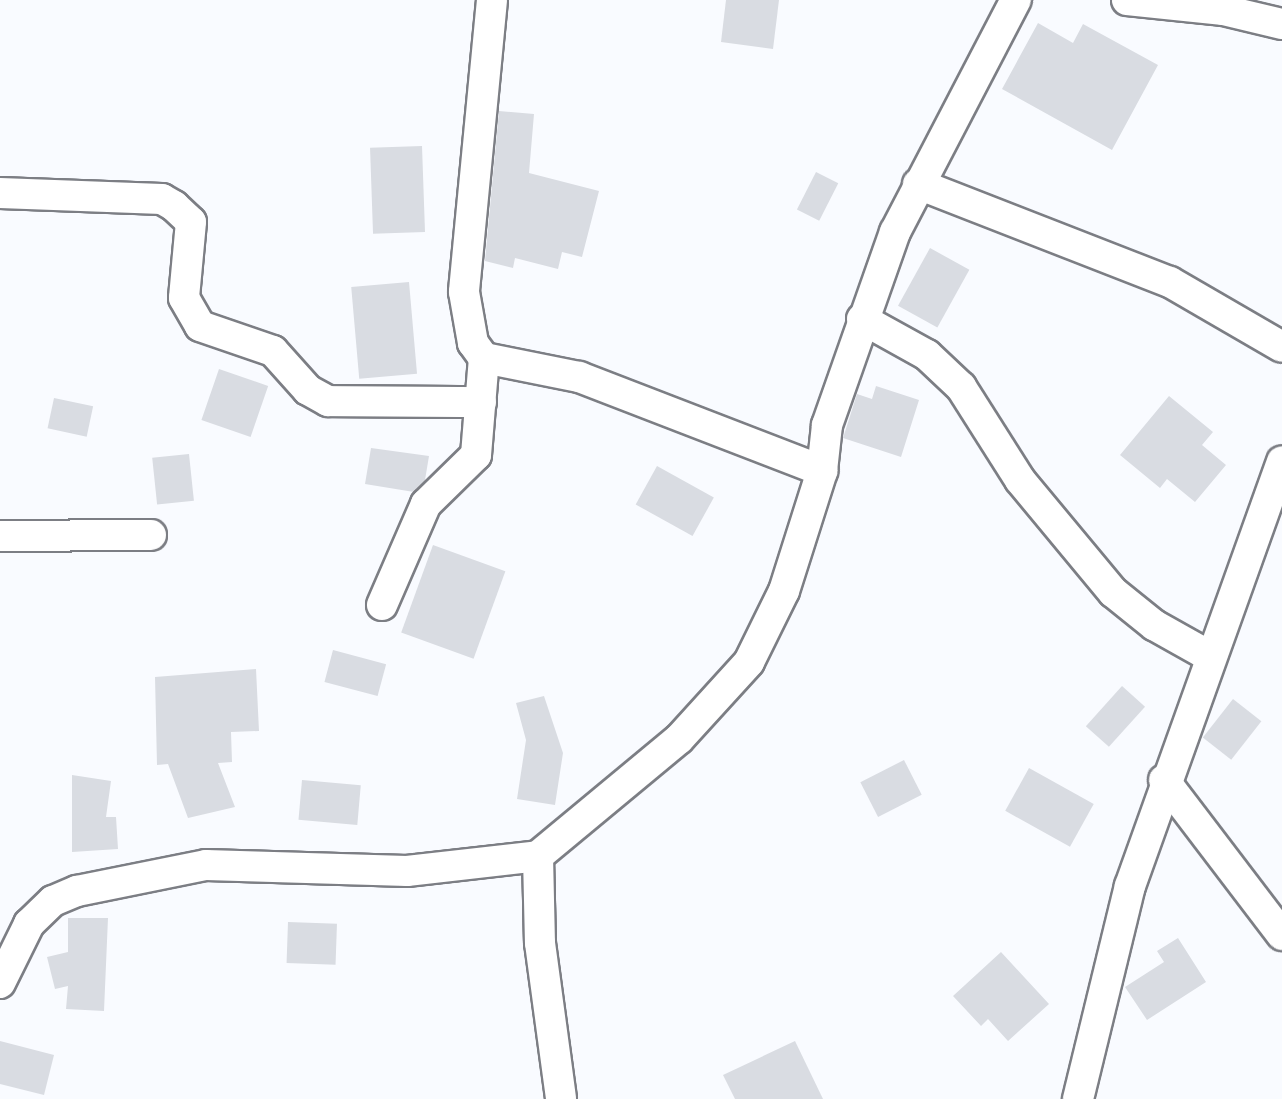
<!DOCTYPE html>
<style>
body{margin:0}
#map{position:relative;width:1282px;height:1099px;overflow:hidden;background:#f9fbff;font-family:"DejaVu Sans",sans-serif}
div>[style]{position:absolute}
.building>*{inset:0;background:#d9dce2;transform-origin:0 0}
.roads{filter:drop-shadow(2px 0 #7c7e84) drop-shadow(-2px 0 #7c7e84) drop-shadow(0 2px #7c7e84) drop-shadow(0 -2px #7c7e84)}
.street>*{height:30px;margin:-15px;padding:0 15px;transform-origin:15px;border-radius:15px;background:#fff}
span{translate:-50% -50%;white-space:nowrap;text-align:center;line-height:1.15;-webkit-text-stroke:6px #f9fbff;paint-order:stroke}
</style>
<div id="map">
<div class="building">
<i style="clip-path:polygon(726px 0,779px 0,773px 49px,721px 42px)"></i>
<i style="clip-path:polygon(1038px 23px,1073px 43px,1083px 24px,1158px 65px,1112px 150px,1002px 89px)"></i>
<i style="clip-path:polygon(499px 111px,534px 114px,529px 173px,599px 191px,582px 257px,562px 252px,558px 269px,515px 258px,513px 268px,485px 261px)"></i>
<i style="left:422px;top:146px;width:86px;height:52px;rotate:88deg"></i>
<i style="left:816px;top:172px;width:25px;height:42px;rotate:27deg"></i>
<i style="left:930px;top:248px;width:45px;height:66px;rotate:29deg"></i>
<i style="left:409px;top:282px;width:92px;height:58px;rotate:85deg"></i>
<i style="left:219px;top:369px;width:52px;height:54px;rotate:19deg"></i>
<i style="clip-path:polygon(876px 386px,919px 400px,901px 457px,843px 438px,857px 394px,872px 399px)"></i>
<i style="clip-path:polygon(1169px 396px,1213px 432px,1202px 445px,1226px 465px,1195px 502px,1167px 479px,1160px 488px,1120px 455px)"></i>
<i style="left:54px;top:398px;width:40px;height:31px;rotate:12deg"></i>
<i style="clip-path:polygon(371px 448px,429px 456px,425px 480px,414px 492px,365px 484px)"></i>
<i style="left:189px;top:454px;width:47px;height:37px;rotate:84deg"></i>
<i style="left:657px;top:466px;width:65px;height:44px;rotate:29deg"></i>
<i style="left:433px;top:545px;width:77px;height:93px;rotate:20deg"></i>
<i style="left:333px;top:650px;width:55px;height:33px;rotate:15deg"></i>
<i style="clip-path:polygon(256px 669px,259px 731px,231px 732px,232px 762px,218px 763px,235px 807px,188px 818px,168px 764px,157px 765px,155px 677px)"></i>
<i style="left:1122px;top:686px;width:31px;height:54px;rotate:42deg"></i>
<i style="clip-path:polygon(544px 696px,563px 753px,555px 805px,517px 799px,526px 740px,516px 703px)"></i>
<i style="left:1233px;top:699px;width:36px;height:49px;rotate:38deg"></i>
<i style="left:904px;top:760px;width:39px;height:49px;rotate:63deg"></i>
<i style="left:1029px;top:768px;width:74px;height:49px;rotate:29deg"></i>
<i style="clip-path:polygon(72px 775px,111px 781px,106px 817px,116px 817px,118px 849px,72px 852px)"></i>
<i style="left:302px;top:780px;width:59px;height:40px;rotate:5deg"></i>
<i style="clip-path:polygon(68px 918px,108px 918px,104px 1011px,66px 1009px,68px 986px,55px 989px,47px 957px,68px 952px)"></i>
<i style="left:288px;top:922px;width:49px;height:41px;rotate:2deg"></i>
<i style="clip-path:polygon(1178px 938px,1206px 982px,1147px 1020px,1125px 987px,1164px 962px,1157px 951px)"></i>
<i style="clip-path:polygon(1001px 952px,1049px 1004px,1008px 1041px,988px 1019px,981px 1026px,953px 996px)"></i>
<i style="clip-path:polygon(0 1041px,54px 1055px,44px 1095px,0 1084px)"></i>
<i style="clip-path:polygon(795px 1041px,823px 1099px,735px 1099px,723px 1075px)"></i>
</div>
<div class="roads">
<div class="street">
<i style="left:492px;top:0;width:293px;rotate:95.5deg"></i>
<i style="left:464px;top:292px;width:52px;rotate:80deg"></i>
<i style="left:473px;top:343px;width:19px;rotate:54deg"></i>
<i style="left:484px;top:358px;width:97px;rotate:11.3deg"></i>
<i style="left:579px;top:377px;width:261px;rotate:21.1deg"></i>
<i style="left:1127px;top:0;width:97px;rotate:5.9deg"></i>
<i style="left:1223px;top:10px;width:61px;rotate:13.3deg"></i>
<i style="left:918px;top:184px;width:270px;rotate:21.3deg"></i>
<i style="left:1170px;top:282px;width:129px;rotate:30.1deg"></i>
<i style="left:0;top:193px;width:162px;rotate:2.1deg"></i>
<i style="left:162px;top:199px;width:14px;rotate:30deg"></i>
<i style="left:174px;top:206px;width:23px;rotate:43deg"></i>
<i style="left:191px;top:222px;width:76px;rotate:95.3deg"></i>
<i style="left:184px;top:298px;width:32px;rotate:60deg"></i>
<i style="left:200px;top:326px;width:77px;rotate:18.9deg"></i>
<i style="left:273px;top:351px;width:52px;rotate:48.1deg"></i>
<i style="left:308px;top:390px;width:23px;rotate:29deg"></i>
<i style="left:328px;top:401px;width:153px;rotate:0.4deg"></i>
<i style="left:862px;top:319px;width:74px;rotate:29deg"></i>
<i style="left:927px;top:355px;width:47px;rotate:43.3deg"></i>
<i style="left:961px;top:387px;width:110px;rotate:57.6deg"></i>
<i style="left:1020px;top:480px;width:146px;rotate:50.3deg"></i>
<i style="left:1113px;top:592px;width:53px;rotate:38.8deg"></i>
<i style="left:1154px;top:625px;width:65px;rotate:29.3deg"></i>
<i style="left:0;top:536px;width:151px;rotate:-0.4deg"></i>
<i style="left:382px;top:605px;width:110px;rotate:-66.5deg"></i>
<i style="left:426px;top:504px;width:70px;rotate:-44.4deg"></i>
<i style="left:476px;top:455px;width:97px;rotate:-85.3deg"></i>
<i style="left:1164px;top:780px;width:195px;rotate:52.7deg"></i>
<i style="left:538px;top:856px;width:87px;rotate:88.7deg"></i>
<i style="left:540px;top:943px;width:157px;rotate:82.3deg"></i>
<i style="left:0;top:983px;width:66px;rotate:-63.8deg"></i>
<i style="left:29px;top:924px;width:33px;rotate:-44deg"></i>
<i style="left:53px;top:901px;width:26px;rotate:-23deg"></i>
<i style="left:77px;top:891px;width:132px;rotate:-11.4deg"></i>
<i style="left:206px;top:865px;width:201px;rotate:1.7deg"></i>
<i style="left:407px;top:871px;width:132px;rotate:-6.5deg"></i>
<i style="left:538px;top:856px;width:183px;rotate:-39.7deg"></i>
<i style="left:679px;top:739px;width:104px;rotate:-47.7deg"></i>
<i style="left:749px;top:662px;width:79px;rotate:-63.8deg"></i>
<i style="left:784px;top:591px;width:126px;rotate:-72.4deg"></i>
<i style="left:822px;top:471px;width:46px;rotate:-83.8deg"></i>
<i style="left:827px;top:425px;width:205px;rotate:-70.6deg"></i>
<i style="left:895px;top:232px;width:262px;rotate:-62.5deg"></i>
<i style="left:1078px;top:1099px;width:219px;rotate:-76.3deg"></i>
<i style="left:1130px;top:886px;width:451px;rotate:-70.3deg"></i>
</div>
</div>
</div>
